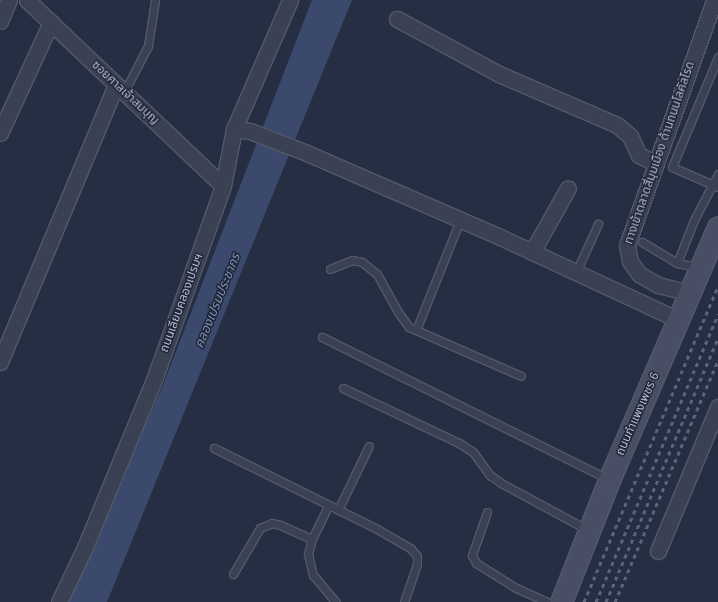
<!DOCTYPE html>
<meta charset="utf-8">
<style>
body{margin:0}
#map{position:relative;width:718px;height:602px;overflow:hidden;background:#262e43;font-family:Helvetica,"Noto Sans Thai",sans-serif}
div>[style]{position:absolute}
.water>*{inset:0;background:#3b4a6c}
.roads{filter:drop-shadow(1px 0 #52596a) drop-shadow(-1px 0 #52596a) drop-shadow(0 1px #52596a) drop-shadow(0 -1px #52596a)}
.service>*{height:7px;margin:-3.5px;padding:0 3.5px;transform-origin:3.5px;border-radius:3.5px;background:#3a4152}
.minor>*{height:15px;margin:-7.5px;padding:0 7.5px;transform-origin:7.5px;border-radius:7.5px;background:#3a4152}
.secondary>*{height:21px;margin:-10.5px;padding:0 10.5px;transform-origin:10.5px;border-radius:10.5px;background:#484f65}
.rail>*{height:3px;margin-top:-1.5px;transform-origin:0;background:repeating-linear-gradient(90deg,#5c6479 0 4px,transparent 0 8px)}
span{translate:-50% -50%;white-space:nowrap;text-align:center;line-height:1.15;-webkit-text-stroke:3px #1f2638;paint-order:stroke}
.street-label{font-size:12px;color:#b7bdcc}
.water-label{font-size:13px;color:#7e8eb4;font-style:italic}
</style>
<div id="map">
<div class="water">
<i style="clip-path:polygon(312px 0,352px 0,107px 602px,67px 602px,163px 385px)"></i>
</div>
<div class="roads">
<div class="service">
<i style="left:718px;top:57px;width:119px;rotate:112.7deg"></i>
<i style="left:672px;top:167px;width:50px;rotate:23.5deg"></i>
<i style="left:124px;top:92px;width:52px;rotate:-62.4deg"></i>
<i style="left:148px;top:46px;width:47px;rotate:-81.3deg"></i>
<i style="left:642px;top:242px;width:41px;rotate:31deg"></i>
<i style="left:677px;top:263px;width:21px;rotate:11deg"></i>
<i style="left:677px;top:263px;width:46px;rotate:-68.4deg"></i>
<i style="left:694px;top:220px;width:52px;rotate:-62.4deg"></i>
<i style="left:330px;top:269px;width:24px;rotate:-22deg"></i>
<i style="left:352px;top:260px;width:10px;rotate:11deg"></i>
<i style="left:362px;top:262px;width:19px;rotate:39deg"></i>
<i style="left:377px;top:274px;width:43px;rotate:61.1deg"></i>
<i style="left:398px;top:312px;width:19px;rotate:54deg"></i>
<i style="left:409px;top:327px;width:122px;rotate:23.6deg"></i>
<i style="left:576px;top:272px;width:53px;rotate:-65.4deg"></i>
<i style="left:416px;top:330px;width:118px;rotate:-68.2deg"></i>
<i style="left:322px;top:337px;width:319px;rotate:26.4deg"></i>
<i style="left:343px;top:388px;width:128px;rotate:25.4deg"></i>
<i style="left:459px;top:443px;width:17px;rotate:33deg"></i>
<i style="left:473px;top:452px;width:29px;rotate:54deg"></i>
<i style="left:490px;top:475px;width:14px;rotate:36deg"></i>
<i style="left:501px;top:483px;width:99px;rotate:28.4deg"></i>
<i style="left:214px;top:448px;width:182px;rotate:26.4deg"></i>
<i style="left:377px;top:529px;width:39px;rotate:30deg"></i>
<i style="left:411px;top:549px;width:9px;rotate:49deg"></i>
<i style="left:417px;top:556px;width:8px;rotate:90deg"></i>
<i style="left:417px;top:564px;width:40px;rotate:108.9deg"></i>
<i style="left:338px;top:510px;width:71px;rotate:-64.2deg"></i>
<i style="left:487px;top:512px;width:46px;rotate:109.2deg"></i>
<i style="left:472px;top:555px;width:9px;rotate:63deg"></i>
<i style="left:476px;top:563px;width:47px;rotate:32deg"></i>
<i style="left:516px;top:588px;width:34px;rotate:24deg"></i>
<i style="left:312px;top:539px;width:16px;rotate:105deg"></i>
<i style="left:308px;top:554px;width:22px;rotate:77deg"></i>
<i style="left:313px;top:575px;width:35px;rotate:50deg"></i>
<i style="left:233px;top:574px;width:53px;rotate:-59.6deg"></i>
<i style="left:260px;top:528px;width:13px;rotate:-23deg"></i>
<i style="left:272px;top:523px;width:8px;rotate:14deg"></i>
<i style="left:280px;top:525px;width:35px;rotate:24deg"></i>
<i style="left:312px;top:539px;width:37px;rotate:-64deg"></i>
</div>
<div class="minor">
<i style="left:27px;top:0;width:270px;rotate:43.5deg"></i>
<i style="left:397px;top:19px;width:116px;rotate:28.3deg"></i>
<i style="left:499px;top:74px;width:129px;rotate:23.4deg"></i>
<i style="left:617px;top:125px;width:17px;rotate:40deg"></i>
<i style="left:630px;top:136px;width:21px;rotate:65deg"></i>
<i style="left:639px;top:155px;width:18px;rotate:27deg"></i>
<i style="left:0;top:21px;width:23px;rotate:-67deg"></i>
<i style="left:234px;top:129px;width:16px;rotate:7deg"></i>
<i style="left:250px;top:131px;width:61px;rotate:21.1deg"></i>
<i style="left:307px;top:153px;width:208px;rotate:23.5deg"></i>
<i style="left:498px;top:236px;width:200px;rotate:24.9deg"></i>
<i style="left:0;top:133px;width:122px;rotate:-65.3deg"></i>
<i style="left:532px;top:252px;width:73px;rotate:-60.6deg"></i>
<i style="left:690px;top:293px;width:33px;rotate:-166deg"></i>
<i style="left:658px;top:285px;width:22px;rotate:-150deg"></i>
<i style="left:639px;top:274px;width:16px;rotate:-125deg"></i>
<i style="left:630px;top:261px;width:16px;rotate:-101deg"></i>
<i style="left:627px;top:245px;width:260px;rotate:-70.4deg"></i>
<i style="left:0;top:362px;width:300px;rotate:-67.3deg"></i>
<i style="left:658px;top:551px;width:156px;rotate:-67.4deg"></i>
<i style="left:59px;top:602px;width:61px;rotate:-64.7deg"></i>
<i style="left:85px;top:547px;width:184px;rotate:-67.6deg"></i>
<i style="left:155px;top:377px;width:203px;rotate:-70.4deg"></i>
<i style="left:223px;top:186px;width:58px;rotate:-79.1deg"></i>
<i style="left:234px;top:129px;width:141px;rotate:-66.5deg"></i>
</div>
<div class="secondary">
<i style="left:561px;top:602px;width:131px;rotate:-68.5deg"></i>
<i style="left:609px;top:480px;width:275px;rotate:-66.7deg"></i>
</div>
</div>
<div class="rail">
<i style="left:584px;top:602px;width:343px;rotate:-67deg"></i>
<i style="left:596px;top:602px;width:313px;rotate:-67deg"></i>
<i style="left:606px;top:602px;width:287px;rotate:-67deg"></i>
<i style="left:615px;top:602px;width:263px;rotate:-66.9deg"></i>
</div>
<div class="street-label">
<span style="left:125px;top:93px;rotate:43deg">ซอยศาลเจ้าสมบุญ</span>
<span style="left:660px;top:153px;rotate:-71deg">ทางเข้าตลาดสี่มุมเมือง ด้านถนนโลคัลโรด</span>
<span style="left:182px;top:303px;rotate:-70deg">ถนนเลียบคลองเปรมฯ</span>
<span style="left:638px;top:414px;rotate:-66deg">ถนนกำแพงเพชร 6</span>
</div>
<div class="water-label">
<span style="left:218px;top:301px;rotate:-68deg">คลองเปรมประชากร</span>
</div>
</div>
